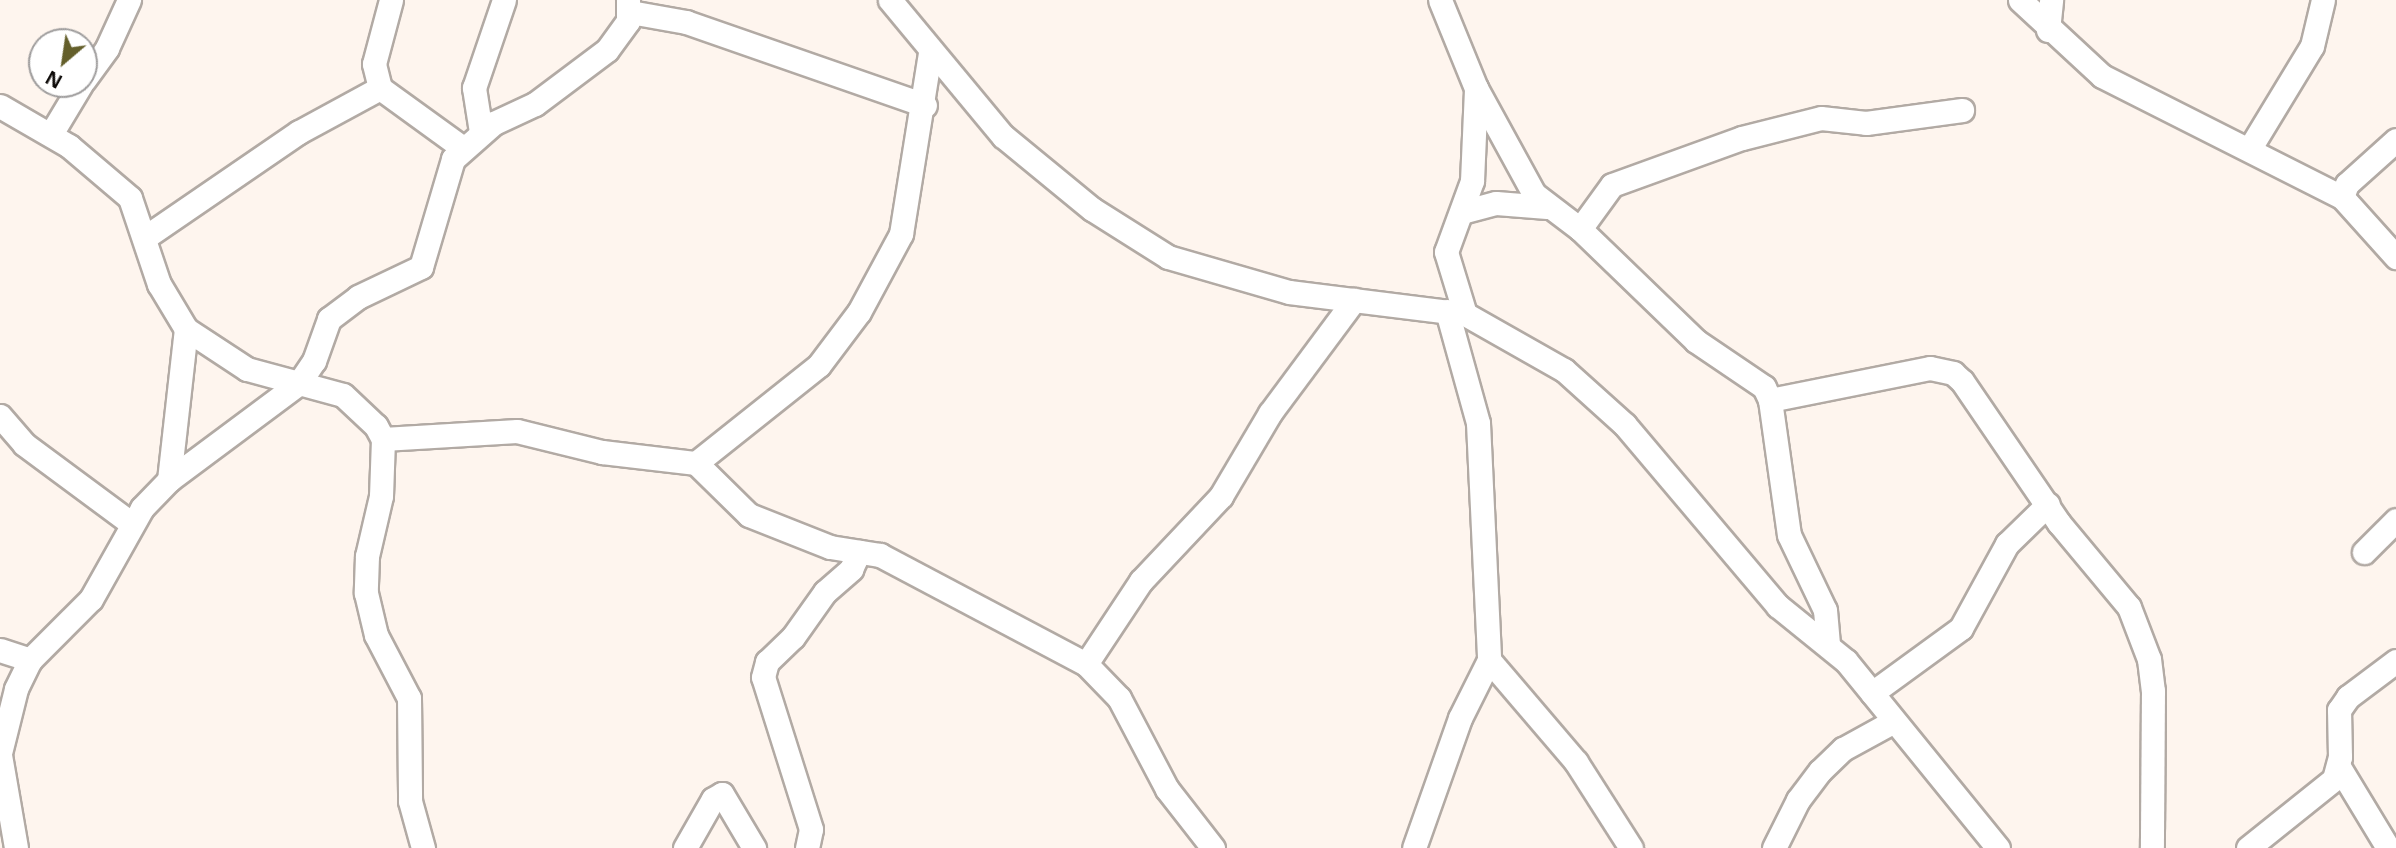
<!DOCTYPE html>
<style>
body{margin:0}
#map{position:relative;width:2396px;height:848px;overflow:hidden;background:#fef5ee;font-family:"Noto Sans",sans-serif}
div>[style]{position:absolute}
.roads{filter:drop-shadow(2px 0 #b2aaa4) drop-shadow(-2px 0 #b2aaa4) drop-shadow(0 2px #b2aaa4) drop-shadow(0 -2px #b2aaa4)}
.minor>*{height:23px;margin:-11.5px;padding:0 11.5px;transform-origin:11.5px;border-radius:11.5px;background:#fff}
span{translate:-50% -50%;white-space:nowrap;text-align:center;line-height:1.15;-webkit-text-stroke:5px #fff;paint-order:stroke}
.north{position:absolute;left:28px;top:28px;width:70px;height:70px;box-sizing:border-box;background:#fff;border:2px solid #9f9d9d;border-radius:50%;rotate:209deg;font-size:19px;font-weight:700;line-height:28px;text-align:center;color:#0e0b09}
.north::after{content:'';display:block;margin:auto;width:24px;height:32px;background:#645f2b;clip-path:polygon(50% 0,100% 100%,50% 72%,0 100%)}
</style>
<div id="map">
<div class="roads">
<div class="minor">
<i style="left:391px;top:0;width:66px;rotate:104.9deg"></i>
<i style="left:374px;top:64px;width:25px;rotate:76deg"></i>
<i style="left:380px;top:88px;width:102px;rotate:35.9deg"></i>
<i style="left:890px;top:0;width:177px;rotate:50.3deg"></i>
<i style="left:1003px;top:136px;width:115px;rotate:39.4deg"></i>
<i style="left:1092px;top:209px;width:90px;rotate:32.3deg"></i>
<i style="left:1168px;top:257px;width:126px;rotate:16.1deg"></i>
<i style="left:1289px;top:292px;width:177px;rotate:7.1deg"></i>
<i style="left:1465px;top:314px;width:114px;rotate:29.5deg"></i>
<i style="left:1564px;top:370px;width:82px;rotate:42deg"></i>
<i style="left:1625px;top:425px;width:237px;rotate:49.8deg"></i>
<i style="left:1778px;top:606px;width:87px;rotate:39deg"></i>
<i style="left:1846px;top:661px;width:241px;rotate:50.9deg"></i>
<i style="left:1440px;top:0;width:95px;rotate:67.8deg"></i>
<i style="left:1476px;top:88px;width:121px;rotate:61.3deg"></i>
<i style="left:1534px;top:194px;width:58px;rotate:37.3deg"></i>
<i style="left:1580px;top:229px;width:161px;rotate:44deg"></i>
<i style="left:1696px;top:341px;width:82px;rotate:34.1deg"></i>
<i style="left:1764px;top:387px;width:14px;rotate:65deg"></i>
<i style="left:1770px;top:400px;width:136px;rotate:82deg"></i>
<i style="left:1789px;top:535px;width:83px;rotate:64.4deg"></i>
<i style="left:1825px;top:610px;width:36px;rotate:85deg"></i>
<i style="left:2020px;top:0;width:112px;rotate:42.8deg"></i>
<i style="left:2102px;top:76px;width:269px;rotate:26.8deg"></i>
<i style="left:2342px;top:197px;width:81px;rotate:48deg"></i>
<i style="left:630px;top:12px;width:57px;rotate:10.1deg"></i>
<i style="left:686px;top:22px;width:253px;rotate:19.2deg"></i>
<i style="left:2048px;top:30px;width:30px;rotate:-84deg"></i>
<i style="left:84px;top:80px;width:39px;rotate:-54deg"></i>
<i style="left:107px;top:48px;width:53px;rotate:-65.4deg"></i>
<i style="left:0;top:106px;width:80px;rotate:30.1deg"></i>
<i style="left:69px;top:146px;width:80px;rotate:40.4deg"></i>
<i style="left:130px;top:198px;width:91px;rotate:71.4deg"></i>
<i style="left:159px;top:284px;width:52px;rotate:59deg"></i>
<i style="left:186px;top:329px;width:73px;rotate:33.3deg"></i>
<i style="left:247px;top:369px;width:99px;rotate:15.2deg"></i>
<i style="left:343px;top:395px;width:45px;rotate:43.2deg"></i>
<i style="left:376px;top:426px;width:15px;rotate:62deg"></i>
<i style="left:383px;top:439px;width:57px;rotate:92deg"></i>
<i style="left:381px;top:496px;width:62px;rotate:103.1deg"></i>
<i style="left:367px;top:556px;width:37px;rotate:92deg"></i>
<i style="left:366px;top:593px;width:43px;rotate:76.6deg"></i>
<i style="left:376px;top:635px;width:71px;rotate:62.4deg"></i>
<i style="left:409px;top:698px;width:103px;rotate:89.4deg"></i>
<i style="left:410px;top:801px;width:49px;rotate:74.5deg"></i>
<i style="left:481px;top:132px;width:45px;rotate:-99deg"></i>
<i style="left:474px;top:88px;width:93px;rotate:-71.2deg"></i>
<i style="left:51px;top:134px;width:58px;rotate:-59deg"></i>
<i style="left:2250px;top:148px;width:119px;rotate:-58.7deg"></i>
<i style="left:2312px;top:46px;width:47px;rotate:-76.6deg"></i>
<i style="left:2342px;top:197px;width:14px;rotate:-69deg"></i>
<i style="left:2347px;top:184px;width:66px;rotate:-41.9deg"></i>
<i style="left:1462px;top:212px;width:35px;rotate:-15deg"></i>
<i style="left:1496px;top:203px;width:51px;rotate:4.5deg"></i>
<i style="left:1580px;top:229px;width:54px;rotate:-54deg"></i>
<i style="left:1612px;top:185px;width:138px;rotate:-19.9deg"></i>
<i style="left:1742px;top:138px;width:81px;rotate:-14.2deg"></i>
<i style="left:1821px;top:118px;width:45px;rotate:6.3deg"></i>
<i style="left:1866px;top:123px;width:97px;rotate:-7.7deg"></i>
<i style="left:147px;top:236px;width:184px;rotate:-34.4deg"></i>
<i style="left:299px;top:132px;width:92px;rotate:-28.5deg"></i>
<i style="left:1447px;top:311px;width:116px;rotate:74.5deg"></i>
<i style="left:1478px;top:423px;width:237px;rotate:87.3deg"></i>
<i style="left:1489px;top:660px;width:134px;rotate:49.5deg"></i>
<i style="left:1576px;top:762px;width:102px;rotate:57.4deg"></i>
<i style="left:1465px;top:314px;width:65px;rotate:-107deg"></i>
<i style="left:1446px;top:252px;width:76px;rotate:-69.9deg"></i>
<i style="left:1472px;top:181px;width:93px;rotate:-87.5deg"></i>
<i style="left:1770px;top:400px;width:163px;rotate:-11.3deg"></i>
<i style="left:1930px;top:368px;width:24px;rotate:12deg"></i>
<i style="left:1953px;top:373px;width:12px;rotate:42deg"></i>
<i style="left:1962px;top:381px;width:172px;rotate:55.7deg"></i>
<i style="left:2059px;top:523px;width:109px;rotate:50.2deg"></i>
<i style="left:2129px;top:607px;width:56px;rotate:69deg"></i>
<i style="left:2149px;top:659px;width:32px;rotate:83deg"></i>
<i style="left:2153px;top:691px;width:157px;rotate:90.4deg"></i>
<i style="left:0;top:416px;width:37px;rotate:49deg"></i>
<i style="left:24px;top:444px;width:134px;rotate:36.5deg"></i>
<i style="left:383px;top:439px;width:134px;rotate:-3.4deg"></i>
<i style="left:517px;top:431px;width:88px;rotate:13.9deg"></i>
<i style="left:602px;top:452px;width:95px;rotate:6.7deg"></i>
<i style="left:696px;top:463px;width:157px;rotate:-38.5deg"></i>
<i style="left:819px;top:365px;width:66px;rotate:-53deg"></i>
<i style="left:859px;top:312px;width:89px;rotate:-61.7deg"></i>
<i style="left:901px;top:234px;width:184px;rotate:-80.9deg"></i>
<i style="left:696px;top:463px;width:74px;rotate:44.5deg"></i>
<i style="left:749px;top:515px;width:87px;rotate:21.6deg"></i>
<i style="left:830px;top:547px;width:51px;rotate:9.1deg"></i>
<i style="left:880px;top:555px;width:233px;rotate:27.9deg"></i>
<i style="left:169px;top:480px;width:152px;rotate:-83.6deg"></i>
<i style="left:2364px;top:552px;width:45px;rotate:-45deg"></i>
<i style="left:0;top:650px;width:32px;rotate:18deg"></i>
<i style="left:30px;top:660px;width:32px;rotate:116deg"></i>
<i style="left:16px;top:689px;width:66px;rotate:104deg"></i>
<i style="left:30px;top:660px;width:86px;rotate:-45deg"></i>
<i style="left:91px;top:599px;width:104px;rotate:-60.7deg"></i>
<i style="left:142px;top:508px;width:39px;rotate:-46deg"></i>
<i style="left:169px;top:480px;width:162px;rotate:-36.7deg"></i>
<i style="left:299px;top:383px;width:27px;rotate:-56deg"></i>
<i style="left:314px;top:361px;width:45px;rotate:-70.3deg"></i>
<i style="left:329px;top:319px;width:36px;rotate:-37deg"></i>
<i style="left:358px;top:297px;width:70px;rotate:-25.5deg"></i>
<i style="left:421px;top:267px;width:113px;rotate:-73.5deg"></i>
<i style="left:453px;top:159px;width:55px;rotate:-41.3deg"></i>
<i style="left:494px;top:123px;width:45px;rotate:-24.9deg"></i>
<i style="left:535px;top:104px;width:90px;rotate:-36.9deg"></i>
<i style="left:607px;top:50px;width:36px;rotate:-54deg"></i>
<i style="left:628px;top:21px;width:21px;rotate:-90deg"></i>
<i style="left:1872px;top:693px;width:110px;rotate:-36.1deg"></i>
<i style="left:1961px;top:628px;width:96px;rotate:-61.3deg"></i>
<i style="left:2007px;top:544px;width:57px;rotate:-44.3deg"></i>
<i style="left:0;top:755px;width:94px;rotate:80.2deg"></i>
<i style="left:2339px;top:767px;width:95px;rotate:58.8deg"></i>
<i style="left:685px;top:848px;width:56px;rotate:-60.3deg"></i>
<i style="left:713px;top:799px;width:10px;rotate:-29deg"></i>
<i style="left:722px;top:794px;width:63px;rotate:59.3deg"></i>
<i style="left:807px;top:848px;width:19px;rotate:-78deg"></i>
<i style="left:811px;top:829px;width:159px;rotate:-107.5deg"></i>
<i style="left:763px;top:677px;width:16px;rotate:-75deg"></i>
<i style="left:767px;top:662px;width:36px;rotate:-44deg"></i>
<i style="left:793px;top:637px;width:55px;rotate:-54.6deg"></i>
<i style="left:825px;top:592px;width:35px;rotate:-41deg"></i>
<i style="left:851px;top:569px;width:19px;rotate:-65deg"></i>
<i style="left:1213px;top:848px;width:75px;rotate:-127.9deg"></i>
<i style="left:1167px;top:789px;width:103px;rotate:-117.8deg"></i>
<i style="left:1119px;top:698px;width:47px;rotate:-134.1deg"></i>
<i style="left:1086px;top:664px;width:100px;rotate:-56.5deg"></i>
<i style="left:1141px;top:581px;width:117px;rotate:-46.7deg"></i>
<i style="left:1221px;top:496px;width:96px;rotate:-59.4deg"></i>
<i style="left:1270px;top:413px;width:141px;rotate:-53.4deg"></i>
<i style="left:1414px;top:848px;width:138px;rotate:-70.5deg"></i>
<i style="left:1460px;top:718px;width:65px;rotate:-63.4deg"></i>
<i style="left:1774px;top:848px;width:54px;rotate:-63.4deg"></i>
<i style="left:1798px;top:800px;width:36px;rotate:-53deg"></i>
<i style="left:1820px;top:771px;width:32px;rotate:-44deg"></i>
<i style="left:1843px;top:749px;width:58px;rotate:-28.8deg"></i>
<i style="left:2248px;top:848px;width:110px;rotate:-38.7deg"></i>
<i style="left:2334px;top:779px;width:23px;rotate:-75deg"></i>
<i style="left:2340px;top:757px;width:47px;rotate:-91.2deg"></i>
<i style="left:2339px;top:710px;width:16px;rotate:-55deg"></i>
<i style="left:2348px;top:697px;width:60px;rotate:-36.9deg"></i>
</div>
</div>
<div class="north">N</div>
</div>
